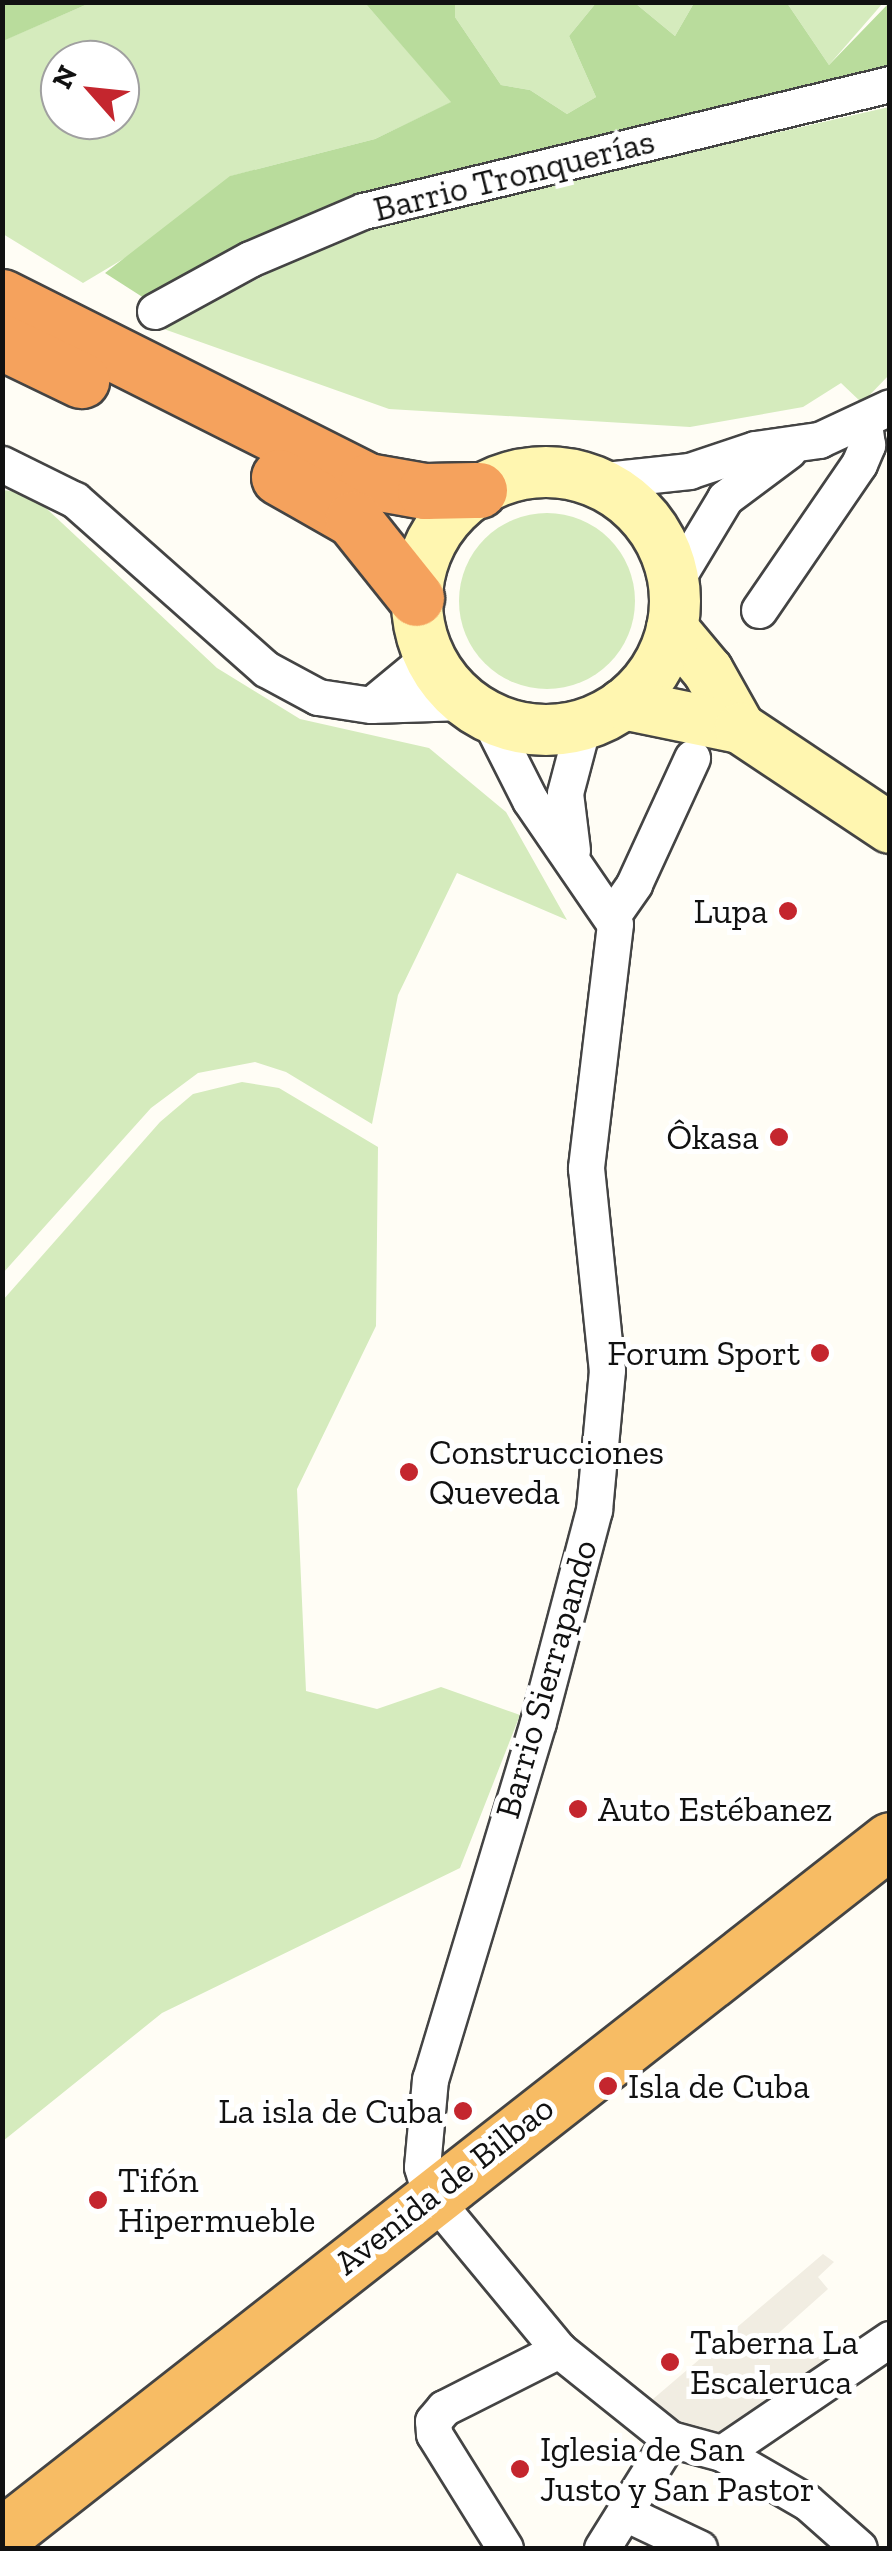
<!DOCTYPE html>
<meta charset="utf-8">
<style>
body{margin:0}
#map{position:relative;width:892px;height:2551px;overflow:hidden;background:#fffdf5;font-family:"Zilla Slab",serif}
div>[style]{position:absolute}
.green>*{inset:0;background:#d5ebbd}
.round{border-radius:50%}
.forest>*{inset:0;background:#b9dc9c}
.plaza>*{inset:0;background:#f1ede2}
.roads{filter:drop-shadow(2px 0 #444) drop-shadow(-2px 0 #444) drop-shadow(0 2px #444) drop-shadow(0 -2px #444)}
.minor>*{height:35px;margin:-17.5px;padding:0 17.5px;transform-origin:17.5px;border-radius:17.5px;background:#fff}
.secondary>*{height:50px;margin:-25px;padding:0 25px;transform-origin:25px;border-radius:25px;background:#fff6b0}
.secondary>.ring{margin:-25px;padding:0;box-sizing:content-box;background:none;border:50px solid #fff6b0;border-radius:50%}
.trunk>*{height:55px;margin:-27.5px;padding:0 27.5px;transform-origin:27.5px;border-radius:27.5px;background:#f7bc64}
.motorway>*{height:55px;margin:-27.5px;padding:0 27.5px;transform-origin:27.5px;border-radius:27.5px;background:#f5a25d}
.dots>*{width:28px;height:28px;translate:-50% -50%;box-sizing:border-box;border:5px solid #fff;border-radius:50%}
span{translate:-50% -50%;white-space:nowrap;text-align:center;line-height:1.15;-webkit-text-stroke:10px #fff;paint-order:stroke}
.street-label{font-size:35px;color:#111}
.poi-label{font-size:35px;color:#111}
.right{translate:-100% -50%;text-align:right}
.left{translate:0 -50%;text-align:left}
.frame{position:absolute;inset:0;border:5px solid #111;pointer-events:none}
.north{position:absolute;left:40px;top:40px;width:100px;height:100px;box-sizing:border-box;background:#fff;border:2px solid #a0a0a0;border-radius:50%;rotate:297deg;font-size:28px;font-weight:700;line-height:40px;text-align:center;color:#111}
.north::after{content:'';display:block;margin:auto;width:35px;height:45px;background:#c4262e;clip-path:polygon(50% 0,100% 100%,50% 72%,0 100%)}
</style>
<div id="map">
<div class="green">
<i style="clip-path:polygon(evenodd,90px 3px,365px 3px,452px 102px,375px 139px,231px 176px,150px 243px,83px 283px,3px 234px,2px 41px,90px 3px,60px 60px,120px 60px,120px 120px,60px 120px,60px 60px)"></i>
<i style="clip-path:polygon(455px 3px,596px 3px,569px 36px,596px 97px,567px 114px,530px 90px,501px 85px,455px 17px)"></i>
<i style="clip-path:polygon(635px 3px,694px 3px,675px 36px)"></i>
<i style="clip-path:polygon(787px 3px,883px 3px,829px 65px)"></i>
<i style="clip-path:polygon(889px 107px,889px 375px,862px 403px,841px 383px,803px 407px,690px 427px,389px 409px,161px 328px,356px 229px)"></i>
<i style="clip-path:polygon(3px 490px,31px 494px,217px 668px,300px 719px,429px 748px,506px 812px,567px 920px,457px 873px,398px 995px,372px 1124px,286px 1072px,255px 1062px,198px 1073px,151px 1108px,3px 1273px)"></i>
<i class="round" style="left:459px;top:513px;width:176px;height:176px"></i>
<i style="clip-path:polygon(242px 1082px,279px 1088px,378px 1147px,376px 1326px,297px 1489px,306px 1691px,377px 1709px,441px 1687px,520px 1715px,460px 1868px,162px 2013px,3px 2141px,3px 1300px,160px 1122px,193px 1094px)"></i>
</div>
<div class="forest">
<i style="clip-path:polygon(3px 2px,90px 2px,90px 3px,3px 41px)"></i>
<i style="clip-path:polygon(365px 3px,455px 3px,455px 17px,501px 85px,530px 90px,567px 114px,596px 97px,569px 36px,596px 3px,635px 3px,675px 36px,694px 3px,787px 3px,829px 65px,889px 3px,889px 70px,271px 234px,144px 298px,105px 273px,230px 176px,375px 139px,451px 102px)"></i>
</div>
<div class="plaza">
<i style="clip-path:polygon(823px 2254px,834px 2262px,818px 2277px,828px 2289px,773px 2338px,786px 2352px,805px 2339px,830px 2367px,715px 2437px,646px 2405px)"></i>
</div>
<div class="roads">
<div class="minor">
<i style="left:155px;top:311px;width:108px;rotate:-28.7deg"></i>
<i style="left:250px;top:259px;width:123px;rotate:-23deg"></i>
<i style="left:363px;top:211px;width:542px;rotate:-13.55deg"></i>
<i style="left:2px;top:464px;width:81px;rotate:26.3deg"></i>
<i style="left:75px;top:500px;width:255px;rotate:41.5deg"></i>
<i style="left:266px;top:669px;width:59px;rotate:28.3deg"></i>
<i style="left:318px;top:697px;width:54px;rotate:8.6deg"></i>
<i style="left:596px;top:481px;width:94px;rotate:-6.1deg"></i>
<i style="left:689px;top:471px;width:70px;rotate:-18.4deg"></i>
<i style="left:755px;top:449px;width:65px;rotate:-8deg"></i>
<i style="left:819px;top:440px;width:78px;rotate:-24.9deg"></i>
<i style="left:674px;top:583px;width:99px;rotate:-59deg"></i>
<i style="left:725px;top:498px;width:79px;rotate:-36.7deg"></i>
<i style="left:759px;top:610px;width:177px;rotate:-55.6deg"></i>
<i style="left:859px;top:464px;width:21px;rotate:-67deg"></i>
<i style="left:867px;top:445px;width:22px;rotate:-98deg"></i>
<i style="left:429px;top:657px;width:75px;rotate:140.4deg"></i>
<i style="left:371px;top:705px;width:93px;rotate:-1.8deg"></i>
<i style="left:488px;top:717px;width:93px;rotate:63.2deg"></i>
<i style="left:530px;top:800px;width:150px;rotate:55.6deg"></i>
<i style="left:615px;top:924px;width:246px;rotate:96.8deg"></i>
<i style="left:586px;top:1168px;width:203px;rotate:84.1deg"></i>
<i style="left:607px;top:1370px;width:141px;rotate:95.3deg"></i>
<i style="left:594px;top:1510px;width:219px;rotate:104.8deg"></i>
<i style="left:538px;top:1722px;width:373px;rotate:106.8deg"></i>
<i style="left:430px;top:2079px;width:88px;rotate:95.2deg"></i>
<i style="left:422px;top:2167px;width:28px;rotate:73deg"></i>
<i style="left:430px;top:2194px;width:202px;rotate:50.4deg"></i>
<i style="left:559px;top:2350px;width:142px;rotate:38.7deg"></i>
<i style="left:670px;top:2439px;width:54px;rotate:15.1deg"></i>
<i style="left:722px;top:2453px;width:98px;rotate:30deg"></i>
<i style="left:807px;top:2502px;width:69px;rotate:41.5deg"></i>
<i style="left:572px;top:850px;width:57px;rotate:-97deg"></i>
<i style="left:565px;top:793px;width:70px;rotate:-75.2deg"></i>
<i style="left:612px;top:916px;width:39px;rotate:-55deg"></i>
<i style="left:634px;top:884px;width:139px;rotate:-65.3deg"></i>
<i style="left:722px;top:2453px;width:203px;rotate:-34.2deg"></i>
<i style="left:625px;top:2513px;width:82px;rotate:25.3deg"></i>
<i style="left:505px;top:2548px;width:134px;rotate:-121.9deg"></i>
<i style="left:434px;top:2434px;width:13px;rotate:-94deg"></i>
<i style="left:433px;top:2421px;width:17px;rotate:-50deg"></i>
<i style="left:444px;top:2408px;width:129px;rotate:-26.8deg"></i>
<i style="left:602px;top:2548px;width:128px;rotate:-58deg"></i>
</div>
<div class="secondary">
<i class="ring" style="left:417px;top:472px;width:208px;height:208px"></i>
<i style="left:672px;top:628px;width:56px;rotate:50.1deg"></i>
<i style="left:708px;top:671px;width:65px;rotate:60.7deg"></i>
<i style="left:623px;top:704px;width:119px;rotate:11.6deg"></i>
<i style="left:740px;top:728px;width:180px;rotate:33.7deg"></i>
</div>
<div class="trunk">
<i style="left:2px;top:2536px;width:1128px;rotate:-38.09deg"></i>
</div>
<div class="motorway">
<i style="left:2px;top:297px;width:410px;rotate:26.7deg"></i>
<i style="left:368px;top:481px;width:58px;rotate:10deg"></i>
<i style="left:425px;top:491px;width:54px;rotate:-1.1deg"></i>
<i style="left:2px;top:342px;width:88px;rotate:25.7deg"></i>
<i style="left:279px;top:477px;width:85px;rotate:29.6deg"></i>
<i style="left:353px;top:519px;width:101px;rotate:51.4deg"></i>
</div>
</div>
<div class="dots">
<i style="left:788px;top:911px;background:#c4262e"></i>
<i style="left:779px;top:1137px;background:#c4262e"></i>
<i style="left:820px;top:1353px;background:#c4262e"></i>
<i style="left:409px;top:1472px;background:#c4262e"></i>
<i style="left:578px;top:1809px;background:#c4262e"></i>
<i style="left:608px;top:2086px;background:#c4262e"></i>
<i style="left:463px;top:2111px;background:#c4262e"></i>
<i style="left:98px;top:2200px;background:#c4262e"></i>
<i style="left:670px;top:2362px;background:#c4262e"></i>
<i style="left:520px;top:2469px;background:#c4262e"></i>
</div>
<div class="street-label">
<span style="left:514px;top:175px;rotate:-14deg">Barrio Tronquerías</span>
<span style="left:546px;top:1679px;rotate:-74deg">Barrio Sierrapando</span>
<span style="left:444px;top:2185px;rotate:-38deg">Avenida de Bilbao</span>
</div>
<div class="poi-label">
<span class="right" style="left:768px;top:911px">Lupa</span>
<span class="right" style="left:759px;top:1137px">Ôkasa</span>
<span class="right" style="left:800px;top:1353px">Forum Sport</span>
<span class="left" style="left:429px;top:1472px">Construcciones<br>Queveda</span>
<span class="left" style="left:598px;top:1809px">Auto Estébanez</span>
<span class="left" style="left:628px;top:2086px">Isla de Cuba</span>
<span class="right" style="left:443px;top:2111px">La isla de Cuba</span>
<span class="left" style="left:118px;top:2200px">Tifón<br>Hipermueble</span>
<span class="left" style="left:690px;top:2362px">Taberna La<br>Escaleruca</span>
<span class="left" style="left:540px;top:2469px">Iglesia de San<br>Justo y San Pastor</span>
</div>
<div class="frame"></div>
<div class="north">N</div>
</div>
